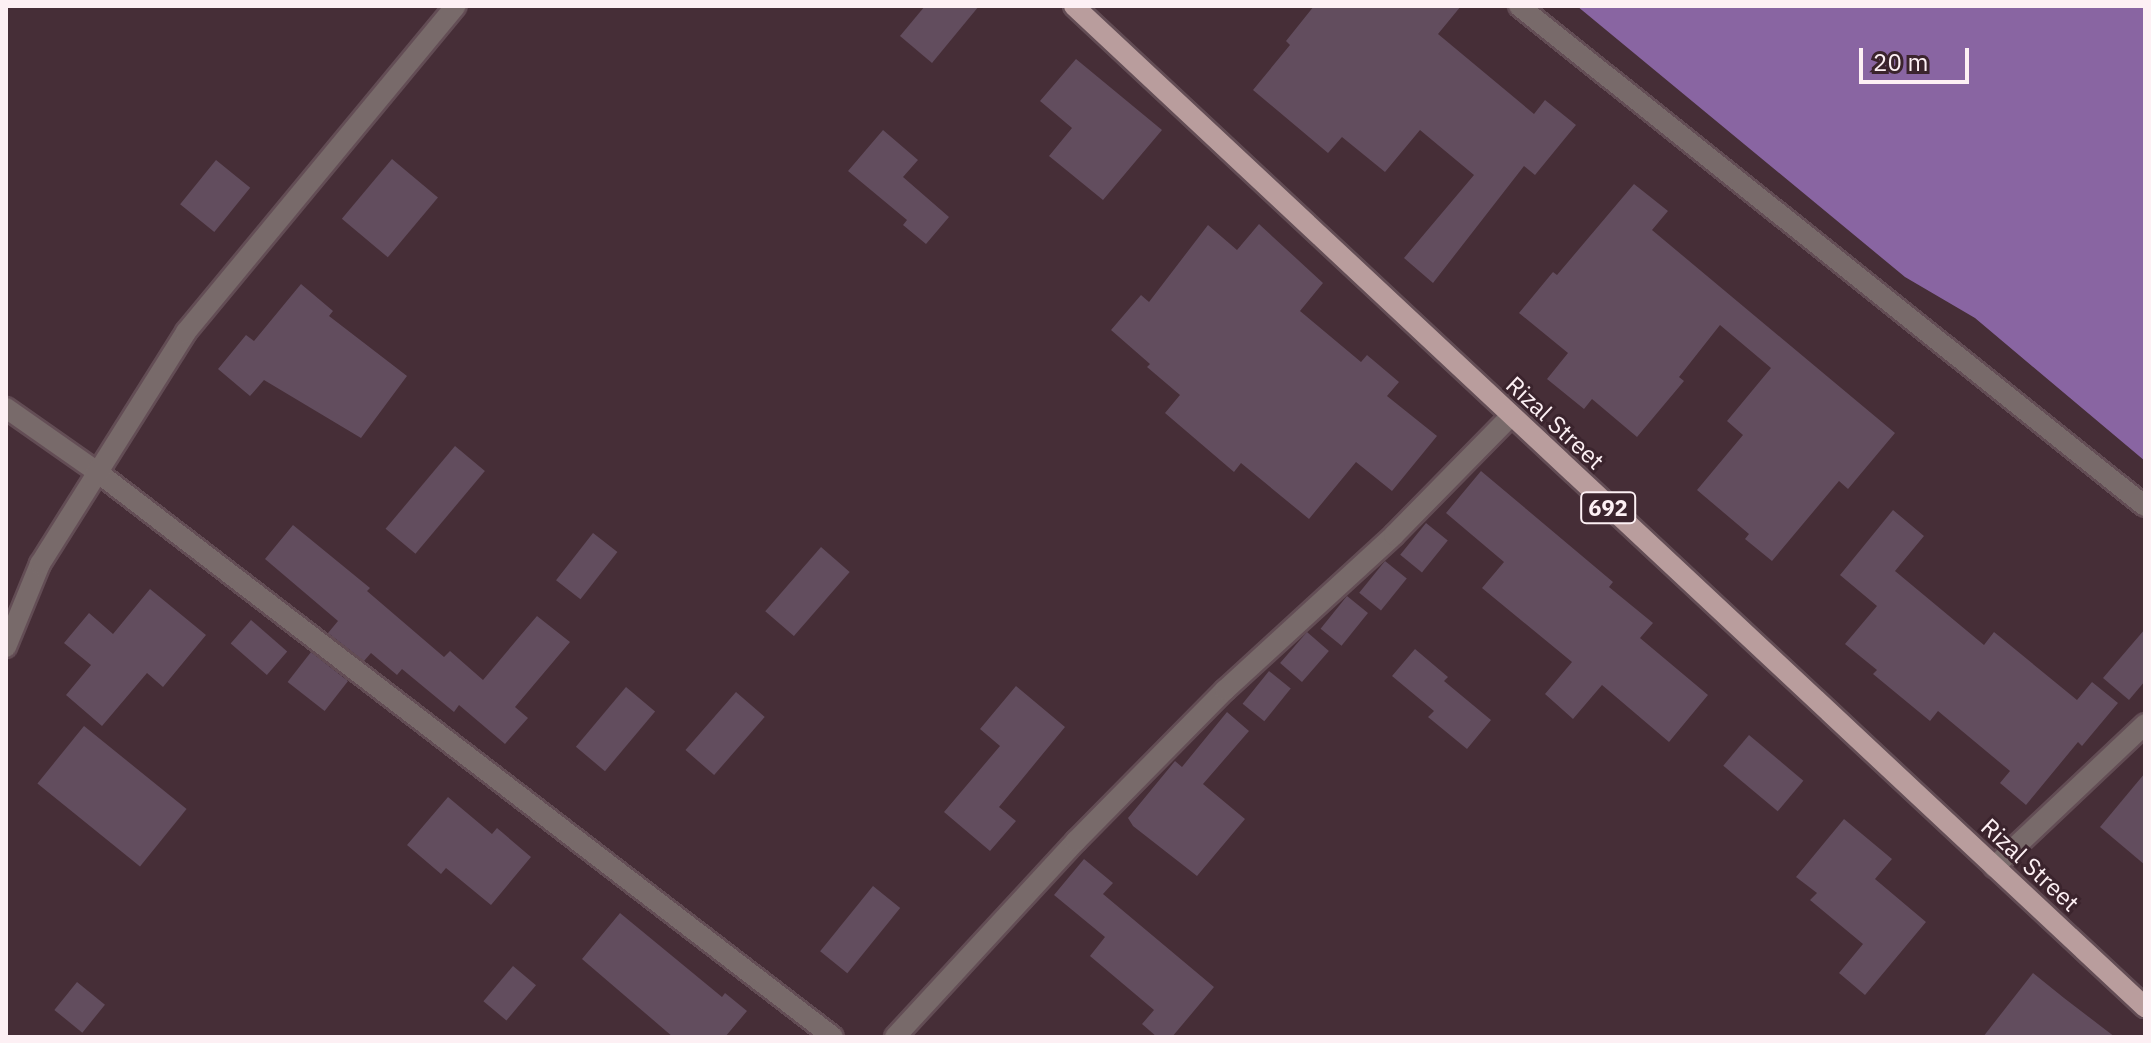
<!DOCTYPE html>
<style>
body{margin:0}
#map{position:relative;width:2151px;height:1043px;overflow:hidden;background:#462e37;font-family:"IBM Plex Sans",sans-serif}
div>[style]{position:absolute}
.water>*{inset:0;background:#8965a2}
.building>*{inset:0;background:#624d5e;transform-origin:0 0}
.roads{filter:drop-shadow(2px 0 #634d55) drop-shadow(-2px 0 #634d55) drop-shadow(0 2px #634d55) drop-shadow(0 -2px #634d55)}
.minor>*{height:20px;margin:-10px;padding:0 10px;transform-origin:10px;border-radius:10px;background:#786a6a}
.major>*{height:20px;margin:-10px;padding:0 10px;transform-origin:10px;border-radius:10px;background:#b99d9d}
span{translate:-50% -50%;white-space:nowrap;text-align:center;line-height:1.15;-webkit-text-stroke:6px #3b242d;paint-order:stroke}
.shield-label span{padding:2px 6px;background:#3b242d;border:2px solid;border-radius:6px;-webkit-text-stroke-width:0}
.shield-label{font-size:22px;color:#fdf0f4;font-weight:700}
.street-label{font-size:24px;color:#fdf0f4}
.frame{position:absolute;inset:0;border:8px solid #fdf0f4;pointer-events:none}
.scale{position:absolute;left:1859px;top:48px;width:110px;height:36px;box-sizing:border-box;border:4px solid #fdf0f4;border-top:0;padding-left:10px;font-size:24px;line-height:28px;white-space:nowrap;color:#fdf0f4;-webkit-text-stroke:6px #3b242d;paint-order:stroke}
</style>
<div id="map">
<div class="water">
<i style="clip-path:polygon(1577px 6px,2145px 6px,2145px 461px,1975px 318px,1905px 277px)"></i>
</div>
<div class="building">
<i style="clip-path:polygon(925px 6px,979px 6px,932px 63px,900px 36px)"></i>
<i style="clip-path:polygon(1314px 6px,1461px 6px,1438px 34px,1534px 114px,1545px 100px,1576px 125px,1535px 175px,1524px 166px,1433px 283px,1404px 258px,1474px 175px,1420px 130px,1385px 172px,1342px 137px,1328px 153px,1253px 90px,1290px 45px,1286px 41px)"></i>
<i style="clip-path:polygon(1076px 59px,1162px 130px,1103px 200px,1049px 156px,1072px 128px,1040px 101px)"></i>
<i style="clip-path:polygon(883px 130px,918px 160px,903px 177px,949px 217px,926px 244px,903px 225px,907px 220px,848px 171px)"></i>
<i style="left:392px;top:159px;width:60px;height:78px;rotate:40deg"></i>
<i style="left:216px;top:160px;width:44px;height:57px;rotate:39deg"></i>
<i style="clip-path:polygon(1634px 184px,1668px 211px,1652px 230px,1895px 433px,1848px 489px,1839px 481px,1772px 561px,1745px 539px,1749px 534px,1697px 490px,1743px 435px,1727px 421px,1771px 368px,1720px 325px,1679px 377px,1684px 381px,1637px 437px,1592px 399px,1584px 409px,1547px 379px,1568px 353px,1519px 313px,1553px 272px,1557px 275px)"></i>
<i style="clip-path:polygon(1259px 224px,1323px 283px,1300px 311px,1361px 362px,1367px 355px,1399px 382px,1387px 396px,1437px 436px,1392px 491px,1356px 462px,1309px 519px,1241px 463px,1234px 472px,1165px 413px,1180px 395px,1147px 367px,1150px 364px,1111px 330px,1141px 295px,1149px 302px,1208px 225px,1237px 250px)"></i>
<i style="clip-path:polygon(301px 284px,333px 311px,329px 316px,407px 376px,361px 438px,264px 380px,250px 396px,218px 369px,246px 335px,254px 341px)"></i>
<i style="left:455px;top:446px;width:39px;height:108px;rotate:40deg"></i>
<i style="clip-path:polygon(1481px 471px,1613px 582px,1609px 587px,1653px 623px,1640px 638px,1708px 695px,1669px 742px,1602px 685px,1573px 719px,1545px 694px,1572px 662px,1482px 588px,1504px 562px,1446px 513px)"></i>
<i style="clip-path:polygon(1893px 510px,1924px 536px,1895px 571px,1984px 645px,1994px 632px,2077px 700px,2092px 682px,2118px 703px,2082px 746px,2078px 742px,2026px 805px,2000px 783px,2010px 771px,1938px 711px,1930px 721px,1873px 674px,1877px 670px,1845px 644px,1877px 606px,1840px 575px)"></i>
<i style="left:1426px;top:523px;width:28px;height:41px;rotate:39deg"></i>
<i style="clip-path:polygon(293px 525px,370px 588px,367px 591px,444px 657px,450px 651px,483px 680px,537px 616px,570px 642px,515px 707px,528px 718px,505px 744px,459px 705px,454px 712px,402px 669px,397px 675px,371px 653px,364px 661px,328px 633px,338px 621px,265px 559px)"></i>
<i style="left:593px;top:533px;width:31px;height:60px;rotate:38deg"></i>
<i style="left:821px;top:547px;width:38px;height:85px;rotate:41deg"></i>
<i style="left:1385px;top:561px;width:28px;height:41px;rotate:39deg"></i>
<i style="clip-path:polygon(150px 589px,206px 635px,163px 687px,147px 673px,102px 726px,66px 695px,91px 665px,64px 643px,89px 613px,113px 634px)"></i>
<i style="left:1347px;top:596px;width:27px;height:42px;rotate:39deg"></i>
<i style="left:251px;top:620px;width:48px;height:31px;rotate:41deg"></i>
<i style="clip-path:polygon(2145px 629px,2145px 681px,2129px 700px,2103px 678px)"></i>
<i style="left:1307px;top:632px;width:29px;height:41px;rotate:41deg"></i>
<i style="clip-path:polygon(1415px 649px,1448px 677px,1444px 681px,1491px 720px,1467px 749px,1428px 717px,1434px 711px,1392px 676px)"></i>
<i style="left:311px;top:652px;width:47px;height:38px;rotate:38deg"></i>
<i style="left:1269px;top:671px;width:28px;height:42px;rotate:39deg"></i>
<i style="clip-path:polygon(1016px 686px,1065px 727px,999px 807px,1016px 821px,990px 851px,944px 812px,1000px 746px,980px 729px)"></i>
<i style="left:626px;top:687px;width:38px;height:78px;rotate:40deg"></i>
<i style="left:736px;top:692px;width:38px;height:77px;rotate:41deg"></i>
<i style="clip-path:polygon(1227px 712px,1249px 731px,1203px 784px,1245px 819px,1197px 876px,1133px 826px,1128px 818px,1175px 761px,1182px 767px)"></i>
<i style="left:84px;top:726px;width:132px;height:74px;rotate:39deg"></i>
<i style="left:1749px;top:735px;width:71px;height:40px;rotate:40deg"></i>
<i style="clip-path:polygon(2145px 773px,2145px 865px,2100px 827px)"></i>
<i style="clip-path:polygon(448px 797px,492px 834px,497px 828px,531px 857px,491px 905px,446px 868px,441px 874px,407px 845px)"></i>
<i style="clip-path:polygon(1844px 819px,1892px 859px,1875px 879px,1926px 922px,1865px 995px,1839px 973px,1863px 944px,1810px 900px,1817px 893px,1796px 877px)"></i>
<i style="clip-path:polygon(1084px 859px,1113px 883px,1103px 894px,1214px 987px,1172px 1037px,1157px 1037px,1142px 1024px,1154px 1010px,1090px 956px,1105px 937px,1054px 895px)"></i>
<i style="left:873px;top:886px;width:35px;height:84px;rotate:39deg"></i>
<i style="clip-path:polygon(620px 913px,722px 997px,725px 993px,747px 1011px,725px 1037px,673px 1037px,582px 959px)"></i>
<i style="left:513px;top:966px;width:30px;height:46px;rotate:40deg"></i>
<i style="clip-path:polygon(2033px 973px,2064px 998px,2115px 1037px,1983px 1037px)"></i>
<i style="left:77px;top:982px;width:36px;height:36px;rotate:39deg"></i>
</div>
<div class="roads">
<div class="minor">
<i style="left:1519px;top:6px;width:801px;rotate:38.62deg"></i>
<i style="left:6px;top:408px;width:110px;rotate:35deg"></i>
<i style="left:96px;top:471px;width:929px;rotate:37.52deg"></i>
<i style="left:6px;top:647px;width:90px;rotate:-67.7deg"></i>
<i style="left:40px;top:564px;width:274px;rotate:-57.8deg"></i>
<i style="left:186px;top:332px;width:423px;rotate:-50.4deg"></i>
<i style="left:1994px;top:867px;width:208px;rotate:-43.4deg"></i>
<i style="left:895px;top:1037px;width:267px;rotate:-47.3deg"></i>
<i style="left:1076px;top:841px;width:212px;rotate:-45.4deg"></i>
<i style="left:1225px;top:690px;width:229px;rotate:-42.5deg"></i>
<i style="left:1394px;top:535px;width:165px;rotate:-45.5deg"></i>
</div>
<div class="major">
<i style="left:1074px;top:6px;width:1466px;rotate:43.07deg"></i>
</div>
</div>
<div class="shield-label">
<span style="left:1608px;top:508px">692</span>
</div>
<div class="street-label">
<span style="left:1555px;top:423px;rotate:43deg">Rizal Street</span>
<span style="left:2030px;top:865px;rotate:43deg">Rizal Street</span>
</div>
<div class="frame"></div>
<div class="scale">20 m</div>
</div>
